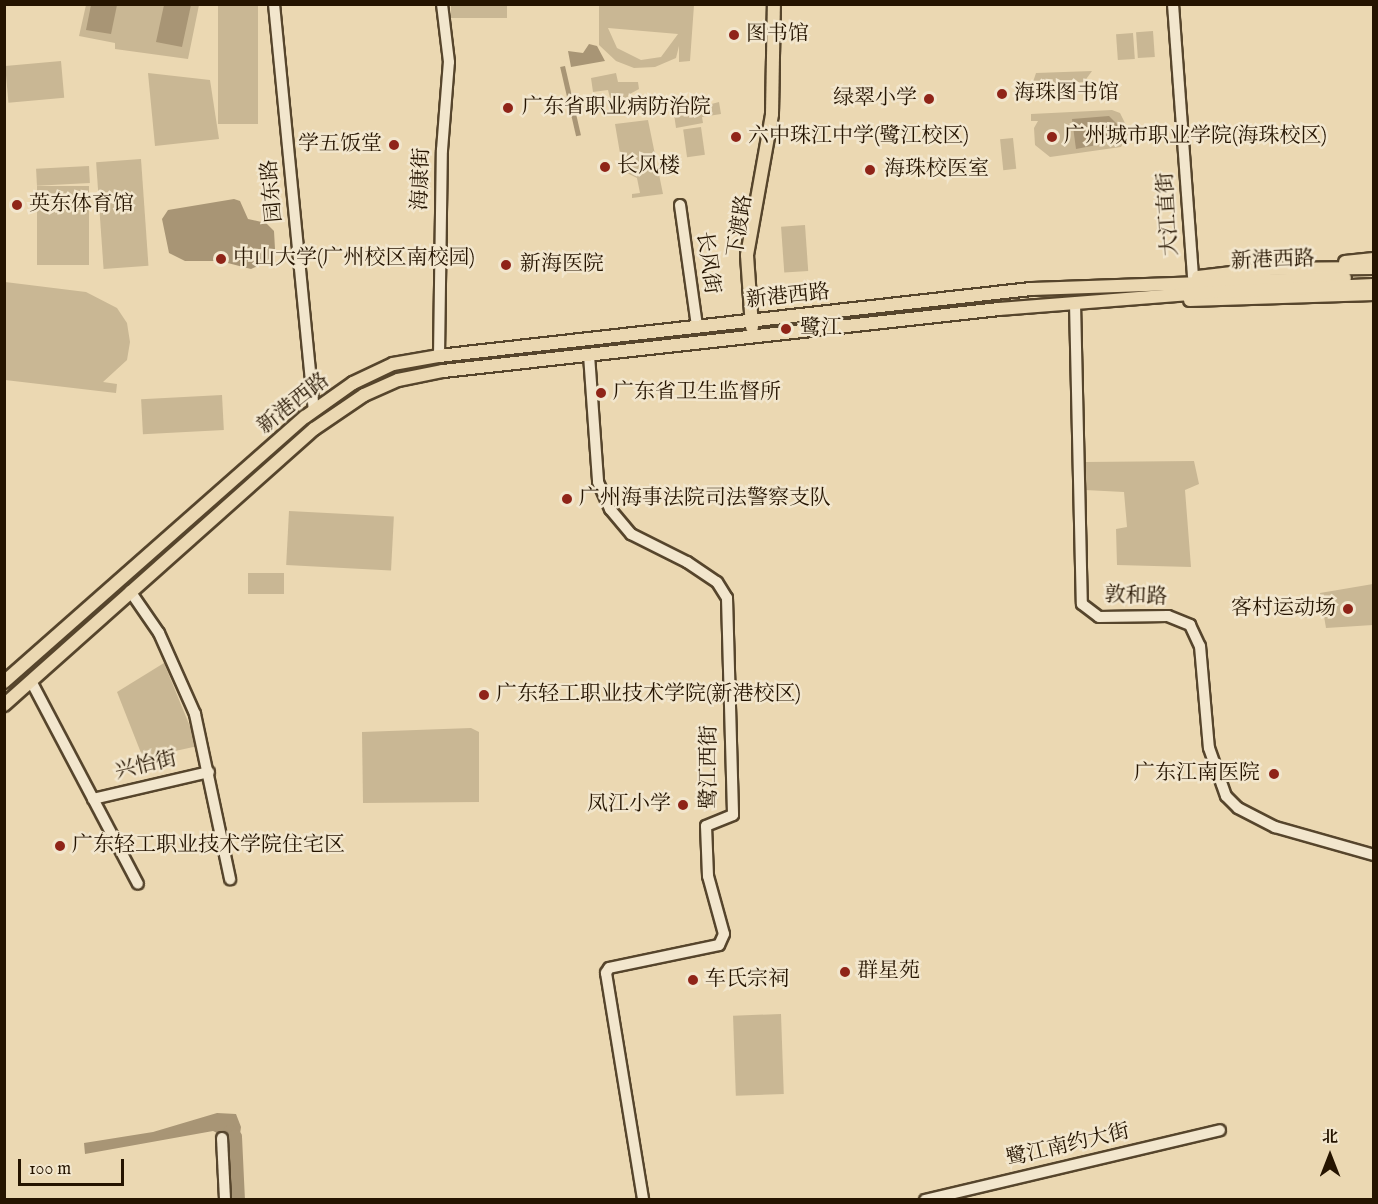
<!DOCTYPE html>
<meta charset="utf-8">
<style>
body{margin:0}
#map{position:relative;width:1378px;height:1204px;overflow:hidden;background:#ebd8b2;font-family:"IM FELL English","Noto Serif SC",serif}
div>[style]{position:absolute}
.green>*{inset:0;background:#c9b794;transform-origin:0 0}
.water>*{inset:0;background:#a89575;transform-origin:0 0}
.river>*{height:14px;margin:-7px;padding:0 7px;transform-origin:7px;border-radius:7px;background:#a89575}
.roads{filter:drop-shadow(2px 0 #56452c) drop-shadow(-2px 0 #56452c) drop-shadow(0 2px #56452c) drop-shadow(0 -2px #56452c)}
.minor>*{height:10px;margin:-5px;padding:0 5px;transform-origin:5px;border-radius:5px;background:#f2e6cd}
.major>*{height:12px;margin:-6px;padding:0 6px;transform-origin:6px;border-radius:6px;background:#ebd8b2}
.dots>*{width:16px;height:16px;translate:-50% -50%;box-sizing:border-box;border:3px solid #f2e6cd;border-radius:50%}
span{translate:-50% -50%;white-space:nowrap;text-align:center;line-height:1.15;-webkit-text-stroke:5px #f2e6cd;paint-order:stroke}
.poi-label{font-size:21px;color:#251400}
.left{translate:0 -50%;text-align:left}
.right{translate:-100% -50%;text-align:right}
.street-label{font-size:21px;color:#251400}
.frame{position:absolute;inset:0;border:6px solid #251400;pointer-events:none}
.north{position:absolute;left:1300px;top:1126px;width:60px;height:60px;-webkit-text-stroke:4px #f2e6cd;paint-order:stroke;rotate:0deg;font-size:16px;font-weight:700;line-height:24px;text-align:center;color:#251400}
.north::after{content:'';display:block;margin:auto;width:21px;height:27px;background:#251400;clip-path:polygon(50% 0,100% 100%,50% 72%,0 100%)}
.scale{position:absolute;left:18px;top:1159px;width:106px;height:27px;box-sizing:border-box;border:3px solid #251400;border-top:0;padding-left:8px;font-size:18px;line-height:21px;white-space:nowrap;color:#251400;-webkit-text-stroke:4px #f2e6cd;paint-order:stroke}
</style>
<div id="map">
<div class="green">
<i style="clip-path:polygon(86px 5px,199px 5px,188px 59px,115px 49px,115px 43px,79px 36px)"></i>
<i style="left:218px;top:5px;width:40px;height:119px"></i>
<i style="left:451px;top:5px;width:56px;height:13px"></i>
<i style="clip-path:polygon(evenodd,599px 5px,694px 5px,690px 61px,679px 62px,679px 46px,676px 58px,655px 67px,634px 68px,616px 61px,599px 45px,599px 5px,608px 28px,678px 34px,661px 57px,641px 60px,617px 48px,608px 28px)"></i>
<i style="left:1153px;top:31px;width:26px;height:17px;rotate:86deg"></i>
<i style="left:1133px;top:33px;width:26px;height:17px;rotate:86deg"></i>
<i style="left:61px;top:61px;width:37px;height:56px;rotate:85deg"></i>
<i style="clip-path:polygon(1092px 71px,1084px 82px,1032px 85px,1036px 73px)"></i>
<i style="clip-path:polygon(148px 73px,210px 80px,219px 139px,155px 146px)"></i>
<i style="clip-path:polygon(616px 73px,618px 82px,638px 82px,639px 89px,628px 95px,629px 100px,620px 101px,619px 93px,610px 98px,608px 90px,593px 92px,591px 78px)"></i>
<i style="clip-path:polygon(719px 102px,721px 114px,702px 117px,703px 123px,676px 128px,674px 114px)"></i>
<i style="clip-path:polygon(1112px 110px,1120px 113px,1126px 125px,1128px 134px,1121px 147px,1050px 157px,1035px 145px,1034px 128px,1038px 121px,1031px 121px,1031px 114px)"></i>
<i style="clip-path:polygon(648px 120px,663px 194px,632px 198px,632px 194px,640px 193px,637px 178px,623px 171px,615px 124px)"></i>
<i style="left:701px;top:127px;width:28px;height:18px;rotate:82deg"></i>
<i style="left:1013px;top:138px;width:31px;height:13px;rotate:84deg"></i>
<i style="left:141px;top:159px;width:107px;height:45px;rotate:86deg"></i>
<i style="left:89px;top:166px;width:17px;height:53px;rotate:87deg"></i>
<i style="left:37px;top:186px;width:52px;height:79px"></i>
<i style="left:805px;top:225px;width:46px;height:24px;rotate:86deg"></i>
<i style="clip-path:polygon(5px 282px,86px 292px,117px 308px,127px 323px,130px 342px,127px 360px,103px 382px,117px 384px,116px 393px,5px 380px)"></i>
<i style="left:222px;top:395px;width:35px;height:81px;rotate:87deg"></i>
<i style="clip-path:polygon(1194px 461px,1199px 484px,1185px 490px,1191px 567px,1117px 565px,1116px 529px,1127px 527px,1124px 492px,1085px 490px,1085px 462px)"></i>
<i style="left:289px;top:511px;width:105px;height:54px;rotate:3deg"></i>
<i style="left:248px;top:573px;width:36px;height:21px"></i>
<i style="clip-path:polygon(1373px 584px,1373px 625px,1326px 628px,1320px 593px)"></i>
<i style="clip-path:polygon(164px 663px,198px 746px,143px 758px,117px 692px)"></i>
<i style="clip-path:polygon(471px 728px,479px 732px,479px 802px,363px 803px,362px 732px)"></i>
<i style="left:781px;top:1014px;width:80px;height:48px;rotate:88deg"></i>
</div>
<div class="water">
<i style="clip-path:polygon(91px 5px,117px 5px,111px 34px,86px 30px)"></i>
<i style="clip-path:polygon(164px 5px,191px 5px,182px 47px,156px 42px)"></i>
<i style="clip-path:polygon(589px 44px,597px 46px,605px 61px,571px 67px,568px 51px,583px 53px)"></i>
<i style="left:565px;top:66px;width:71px;height:5px;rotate:77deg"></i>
<i style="clip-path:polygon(1109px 116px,1120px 127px,1117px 141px,1076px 149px,1072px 119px)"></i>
<i style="clip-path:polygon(234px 199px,240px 201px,248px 219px,266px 223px,274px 231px,275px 249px,267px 262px,251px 269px,220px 261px,185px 261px,169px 253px,162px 219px,168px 210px)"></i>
<i style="clip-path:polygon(217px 1113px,236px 1114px,241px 1127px,238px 1149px,228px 1138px,213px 1131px,85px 1154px,84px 1143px,153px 1132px)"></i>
</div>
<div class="river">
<i style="left:230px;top:1132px;width:7px;rotate:45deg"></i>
<i style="left:235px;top:1137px;width:63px;rotate:87.3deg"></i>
</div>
<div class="roads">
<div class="minor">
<i style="left:274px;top:4px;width:408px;rotate:84.4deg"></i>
<i style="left:1173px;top:4px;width:274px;rotate:85.8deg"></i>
<i style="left:680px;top:205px;width:122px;rotate:82deg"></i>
<i style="left:1075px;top:303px;width:301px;rotate:88.7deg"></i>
<i style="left:1082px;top:604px;width:21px;rotate:37deg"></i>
<i style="left:1099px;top:617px;width:69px;rotate:-0.8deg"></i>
<i style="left:1168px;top:616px;width:24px;rotate:22deg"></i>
<i style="left:1190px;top:625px;width:23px;rotate:65deg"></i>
<i style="left:1200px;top:646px;width:102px;rotate:85deg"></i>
<i style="left:1209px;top:748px;width:51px;rotate:70.5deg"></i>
<i style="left:1226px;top:796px;width:17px;rotate:45deg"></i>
<i style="left:1238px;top:808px;width:42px;rotate:27.2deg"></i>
<i style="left:1275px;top:827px;width:103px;rotate:15.8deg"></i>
<i style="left:589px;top:355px;width:127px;rotate:85.9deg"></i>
<i style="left:598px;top:482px;width:30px;rotate:66deg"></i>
<i style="left:610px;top:509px;width:33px;rotate:50deg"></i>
<i style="left:631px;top:534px;width:63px;rotate:26.6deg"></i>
<i style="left:687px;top:562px;width:36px;rotate:34deg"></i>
<i style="left:717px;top:582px;width:19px;rotate:58deg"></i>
<i style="left:727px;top:598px;width:217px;rotate:88.4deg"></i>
<i style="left:733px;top:815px;width:29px;rotate:158deg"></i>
<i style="left:706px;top:826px;width:50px;rotate:87.7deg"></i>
<i style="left:708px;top:876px;width:60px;rotate:74.6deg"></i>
<i style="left:724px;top:934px;width:12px;rotate:114deg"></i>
<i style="left:719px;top:945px;width:112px;rotate:168.2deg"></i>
<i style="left:609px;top:968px;width:6px;rotate:121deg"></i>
<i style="left:606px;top:973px;width:230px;rotate:80.7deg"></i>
<i style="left:439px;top:356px;width:206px;rotate:-89.2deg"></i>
<i style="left:442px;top:150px;width:88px;rotate:-85.5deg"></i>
<i style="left:449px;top:62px;width:58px;rotate:-96.9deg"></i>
<i style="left:130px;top:591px;width:51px;rotate:55.4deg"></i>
<i style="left:159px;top:633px;width:89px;rotate:66deg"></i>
<i style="left:195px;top:714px;width:169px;rotate:78deg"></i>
<i style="left:31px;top:681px;width:229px;rotate:62.2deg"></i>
<i style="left:93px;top:799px;width:119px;rotate:-13.1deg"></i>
<i style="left:222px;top:1138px;width:62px;rotate:87.2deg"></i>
<i style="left:925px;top:1200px;width:303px;rotate:-13.3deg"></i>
</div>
<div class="major">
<i style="left:1345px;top:262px;width:29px;rotate:-6deg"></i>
<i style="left:1198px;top:277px;width:68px;rotate:-6.7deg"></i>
<i style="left:1266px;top:269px;width:108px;rotate:-0.5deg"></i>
<i style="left:1190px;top:300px;width:184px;rotate:-1.9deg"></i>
<i style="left:752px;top:327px;width:72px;rotate:-94deg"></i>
<i style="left:747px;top:255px;width:143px;rotate:-79.9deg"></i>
<i style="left:772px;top:114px;width:110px;rotate:-89deg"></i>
<i style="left:4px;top:682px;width:401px;rotate:-41.4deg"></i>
<i style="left:305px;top:417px;width:59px;rotate:-35.3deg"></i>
<i style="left:353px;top:383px;width:44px;rotate:-25.4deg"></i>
<i style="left:393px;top:364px;width:47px;rotate:-9.9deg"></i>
<i style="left:439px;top:356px;width:596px;rotate:-6.46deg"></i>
<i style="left:1031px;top:289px;width:314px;rotate:-2deg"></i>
<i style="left:4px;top:705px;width:415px;rotate:-41.7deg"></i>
<i style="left:314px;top:429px;width:60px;rotate:-34.2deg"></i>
<i style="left:364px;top:395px;width:37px;rotate:-24deg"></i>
<i style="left:398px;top:380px;width:46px;rotate:-11.3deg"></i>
<i style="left:443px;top:371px;width:559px;rotate:-6.36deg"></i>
<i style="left:999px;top:309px;width:217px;rotate:-4.5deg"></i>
<i style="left:1215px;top:292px;width:159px;rotate:-2.5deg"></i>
</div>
</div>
<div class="dots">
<i style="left:734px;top:35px;background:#8f2418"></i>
<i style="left:1002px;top:94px;background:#8f2418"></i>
<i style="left:929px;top:99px;background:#8f2418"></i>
<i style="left:508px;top:108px;background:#8f2418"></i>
<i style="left:736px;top:137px;background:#8f2418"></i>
<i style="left:1052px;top:137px;background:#8f2418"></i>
<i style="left:394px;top:145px;background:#8f2418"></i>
<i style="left:605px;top:167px;background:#8f2418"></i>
<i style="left:870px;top:170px;background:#8f2418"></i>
<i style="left:17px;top:205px;background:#8f2418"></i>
<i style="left:221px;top:259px;background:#8f2418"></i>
<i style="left:506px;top:265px;background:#8f2418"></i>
<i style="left:786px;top:329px;background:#8f2418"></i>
<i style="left:601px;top:393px;background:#8f2418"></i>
<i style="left:567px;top:499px;background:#8f2418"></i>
<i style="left:1348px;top:609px;background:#8f2418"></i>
<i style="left:484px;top:695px;background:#8f2418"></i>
<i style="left:1274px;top:774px;background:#8f2418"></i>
<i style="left:683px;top:805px;background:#8f2418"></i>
<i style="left:60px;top:846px;background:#8f2418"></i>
<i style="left:845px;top:972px;background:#8f2418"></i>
<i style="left:693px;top:980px;background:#8f2418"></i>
</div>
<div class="poi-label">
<span class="left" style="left:746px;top:35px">图书馆</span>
<span class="left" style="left:1014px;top:94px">海珠图书馆</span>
<span class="right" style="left:917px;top:99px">绿翠小学</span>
<span class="left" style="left:522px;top:108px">广东省职业病防治院</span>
<span class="left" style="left:748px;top:137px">六中珠江中学(鹭江校区)</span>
<span class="left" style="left:1064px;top:137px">广州城市职业学院(海珠校区)</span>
<span class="right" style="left:382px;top:145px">学五饭堂</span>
<span class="left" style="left:617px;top:167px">长风楼</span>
<span class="left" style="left:884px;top:170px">海珠校医室</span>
<span class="left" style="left:29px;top:205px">英东体育馆</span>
<span class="left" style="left:233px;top:259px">中山大学(广州校区南校园)</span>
<span class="left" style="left:520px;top:265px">新海医院</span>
<span class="left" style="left:800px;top:329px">鹭江</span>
<span class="left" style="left:613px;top:393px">广东省卫生监督所</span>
<span class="left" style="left:579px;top:499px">广州海事法院司法警察支队</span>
<span class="right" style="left:1336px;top:609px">客村运动场</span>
<span class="left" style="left:496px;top:695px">广东轻工职业技术学院(新港校区)</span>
<span class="right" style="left:1260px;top:774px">广东江南医院</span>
<span class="right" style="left:671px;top:805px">凤江小学</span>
<span class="left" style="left:72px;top:846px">广东轻工职业技术学院住宅区</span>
<span class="left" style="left:857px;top:972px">群星苑</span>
<span class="left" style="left:705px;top:980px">车氏宗祠</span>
</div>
<div class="street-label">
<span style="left:422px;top:179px;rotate:-88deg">海康街</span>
<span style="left:273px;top:191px;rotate:-95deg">园东路</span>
<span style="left:1169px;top:214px;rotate:-94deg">大江直街</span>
<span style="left:741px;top:226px;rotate:-81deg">下渡路</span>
<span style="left:1273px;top:261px;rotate:-2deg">新港西路</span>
<span style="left:707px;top:263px;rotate:82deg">长风街</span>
<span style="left:788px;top:297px;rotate:-6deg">新港西路</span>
<span style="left:294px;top:404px;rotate:-38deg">新港西路</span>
<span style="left:1136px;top:597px;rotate:2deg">敦和路</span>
<span style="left:146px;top:766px;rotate:-13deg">兴怡街</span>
<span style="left:710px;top:767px;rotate:-90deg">鹭江西街</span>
<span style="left:1068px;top:1146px;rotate:-13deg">鹭江南约大街</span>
</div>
<div class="frame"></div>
<div class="north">北</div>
<div class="scale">100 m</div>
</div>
